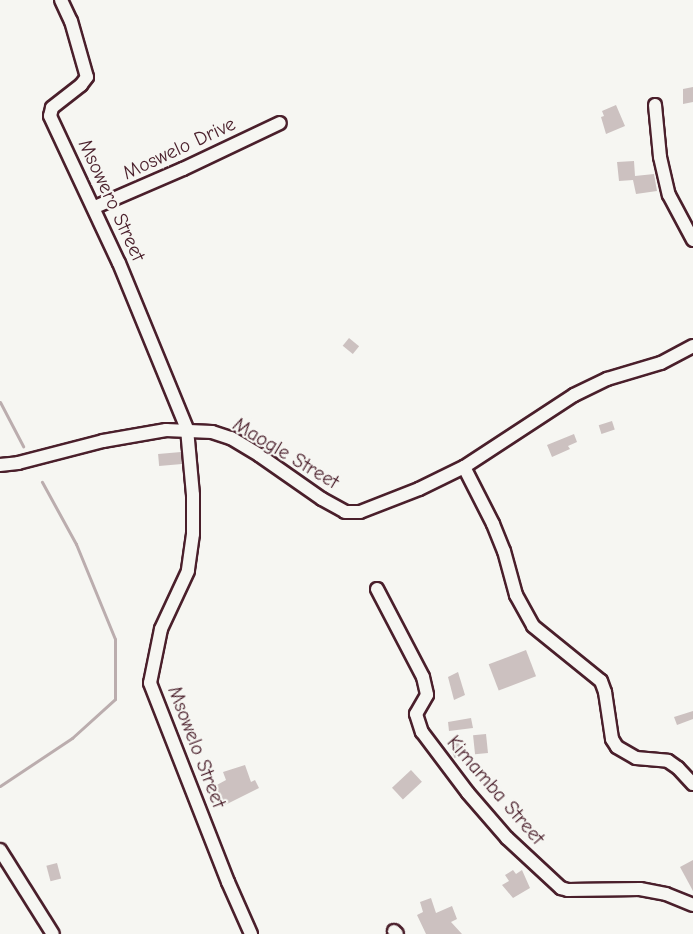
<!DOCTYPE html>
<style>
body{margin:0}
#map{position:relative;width:693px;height:934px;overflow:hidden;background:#f6f6f2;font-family:"Comic Neue",sans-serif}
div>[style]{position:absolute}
.stream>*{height:3px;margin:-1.5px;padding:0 1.5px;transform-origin:1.5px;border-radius:1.5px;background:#bbadae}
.building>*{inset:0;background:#ccc1c0;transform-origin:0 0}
.roads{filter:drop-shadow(2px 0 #4a1f2b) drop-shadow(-2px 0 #4a1f2b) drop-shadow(0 2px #4a1f2b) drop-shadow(0 -2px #4a1f2b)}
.street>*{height:12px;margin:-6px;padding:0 6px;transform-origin:6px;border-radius:6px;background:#f6f6f2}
span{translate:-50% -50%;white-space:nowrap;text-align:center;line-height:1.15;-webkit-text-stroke:4.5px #f6f6f2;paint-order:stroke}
.street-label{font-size:20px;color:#4a1f2b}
</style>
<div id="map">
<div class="stream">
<i style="left:0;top:402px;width:50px;rotate:62.4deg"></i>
<i style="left:0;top:786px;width:87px;rotate:-33.7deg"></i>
<i style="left:72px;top:738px;width:58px;rotate:-42.2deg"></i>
<i style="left:115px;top:699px;width:60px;rotate:-90deg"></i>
<i style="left:115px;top:639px;width:103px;rotate:-112.3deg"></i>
<i style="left:76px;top:544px;width:71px;rotate:-118.7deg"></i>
</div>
<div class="building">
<i style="clip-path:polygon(693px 87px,693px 102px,683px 104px,683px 89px)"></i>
<i style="clip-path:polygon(616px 105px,625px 126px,606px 134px,601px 117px,604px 116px,602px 111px)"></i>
<i style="clip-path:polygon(634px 161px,635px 176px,654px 174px,657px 191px,636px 194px,633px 180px,619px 181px,617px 162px)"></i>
<i style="left:349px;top:338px;width:13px;height:10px;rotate:39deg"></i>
<i style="left:612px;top:421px;width:9px;height:14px;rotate:72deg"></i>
<i style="clip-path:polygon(574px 434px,577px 442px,568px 446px,570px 449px,552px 457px,547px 445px)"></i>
<i style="left:181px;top:452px;width:12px;height:23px;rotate:85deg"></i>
<i style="left:526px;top:650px;width:28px;height:40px;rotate:69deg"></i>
<i style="clip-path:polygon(458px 672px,465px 695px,454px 700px,448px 677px)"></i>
<i style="clip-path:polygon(693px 711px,693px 719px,677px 725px,674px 717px)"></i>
<i style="clip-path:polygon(471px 718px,473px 728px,449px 731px,448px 722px)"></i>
<i style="left:486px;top:734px;width:19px;height:13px;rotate:84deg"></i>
<i style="left:458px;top:740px;width:16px;height:9px;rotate:72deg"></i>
<i style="clip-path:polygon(245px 765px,251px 782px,255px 780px,259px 788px,225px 805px,215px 786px,226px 780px,223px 772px)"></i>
<i style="left:411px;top:770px;width:16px;height:26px;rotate:47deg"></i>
<i style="clip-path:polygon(693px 860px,693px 891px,680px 867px)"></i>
<i style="left:57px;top:863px;width:16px;height:11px;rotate:75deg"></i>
<i style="clip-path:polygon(513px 870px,516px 874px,522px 870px,530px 888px,513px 898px,502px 885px,509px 881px,505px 875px)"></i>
<i style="clip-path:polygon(431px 898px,436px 913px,452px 906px,457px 919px,451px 922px,462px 934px,426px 934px,417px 915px,423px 912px,420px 902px)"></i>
</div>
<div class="roads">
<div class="street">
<i style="left:61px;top:0;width:23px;rotate:65deg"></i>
<i style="left:71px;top:21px;width:58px;rotate:74.1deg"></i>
<i style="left:87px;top:77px;width:10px;rotate:127deg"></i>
<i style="left:81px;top:85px;width:37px;rotate:142deg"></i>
<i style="left:52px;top:108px;width:8px;rotate:104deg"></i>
<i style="left:50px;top:116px;width:162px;rotate:64.9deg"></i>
<i style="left:119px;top:263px;width:179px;rotate:67.7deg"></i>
<i style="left:187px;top:429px;width:66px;rotate:84.8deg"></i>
<i style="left:193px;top:495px;width:39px;rotate:90deg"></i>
<i style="left:193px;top:534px;width:37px;rotate:98deg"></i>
<i style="left:188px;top:571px;width:64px;rotate:115deg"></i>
<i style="left:161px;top:629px;width:55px;rotate:101.5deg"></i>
<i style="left:150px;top:683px;width:214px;rotate:68.6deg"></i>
<i style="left:228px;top:882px;width:57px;rotate:66.1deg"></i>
<i style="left:655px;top:105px;width:52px;rotate:84.5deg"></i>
<i style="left:660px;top:157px;width:39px;rotate:77deg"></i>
<i style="left:669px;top:195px;width:51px;rotate:61.9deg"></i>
<i style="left:95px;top:207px;width:96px;rotate:-23.4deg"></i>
<i style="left:183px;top:169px;width:107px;rotate:-25.4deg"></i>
<i style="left:0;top:465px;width:18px;rotate:-6deg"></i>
<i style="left:18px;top:463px;width:88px;rotate:-14.5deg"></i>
<i style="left:103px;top:441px;width:64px;rotate:-9.9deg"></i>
<i style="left:166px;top:430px;width:46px;rotate:2.5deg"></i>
<i style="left:212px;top:432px;width:20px;rotate:18deg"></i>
<i style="left:231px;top:438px;width:33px;rotate:31deg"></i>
<i style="left:259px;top:455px;width:77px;rotate:34.9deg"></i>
<i style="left:322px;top:499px;width:26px;rotate:29deg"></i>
<i style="left:345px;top:512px;width:15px"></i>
<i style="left:360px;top:512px;width:63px;rotate:-21.3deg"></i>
<i style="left:419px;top:489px;width:50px;rotate:-26.1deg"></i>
<i style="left:464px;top:467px;width:131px;rotate:-33.2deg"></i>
<i style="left:574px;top:395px;width:37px;rotate:-26deg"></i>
<i style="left:607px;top:379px;width:56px;rotate:-16.5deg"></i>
<i style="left:661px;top:363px;width:36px;rotate:-28deg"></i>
<i style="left:464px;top:467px;width:64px;rotate:63deg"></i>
<i style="left:493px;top:524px;width:29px;rotate:68deg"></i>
<i style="left:504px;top:551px;width:46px;rotate:74.7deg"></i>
<i style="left:516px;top:595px;width:35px;rotate:61deg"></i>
<i style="left:533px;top:626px;width:87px;rotate:39deg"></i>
<i style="left:601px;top:681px;width:12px;rotate:70deg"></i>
<i style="left:605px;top:692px;width:48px;rotate:81.5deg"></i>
<i style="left:612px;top:739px;width:9px;rotate:58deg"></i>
<i style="left:617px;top:747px;width:22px;rotate:30deg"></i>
<i style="left:636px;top:758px;width:32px;rotate:5deg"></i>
<i style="left:668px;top:761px;width:12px;rotate:35deg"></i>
<i style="left:678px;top:768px;width:22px;rotate:47deg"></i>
<i style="left:377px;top:589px;width:99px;rotate:62.4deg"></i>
<i style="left:423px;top:677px;width:18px;rotate:77deg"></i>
<i style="left:427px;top:695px;width:22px;rotate:120deg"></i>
<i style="left:416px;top:714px;width:19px;rotate:72deg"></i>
<i style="left:422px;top:732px;width:76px;rotate:53deg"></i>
<i style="left:468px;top:793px;width:60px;rotate:49.1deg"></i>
<i style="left:507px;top:838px;width:74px;rotate:42.8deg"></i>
<i style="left:561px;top:888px;width:7px;rotate:16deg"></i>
<i style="left:568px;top:890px;width:72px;rotate:-0.8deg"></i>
<i style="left:640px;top:889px;width:26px;rotate:11deg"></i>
<i style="left:666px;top:894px;width:29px;rotate:22deg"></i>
<i style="left:0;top:850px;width:99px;rotate:57.8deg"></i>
<i style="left:394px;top:931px;width:4px;rotate:45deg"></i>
</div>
</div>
<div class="street-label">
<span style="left:179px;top:148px;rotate:-25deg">Moswelo Drive</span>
<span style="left:112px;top:200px;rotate:65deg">Msowero Street</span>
<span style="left:286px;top:453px;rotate:31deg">Maogle Street</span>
<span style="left:197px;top:747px;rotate:69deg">Msowelo Street</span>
<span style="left:496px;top:790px;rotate:49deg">Kimamba Street</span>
</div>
</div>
